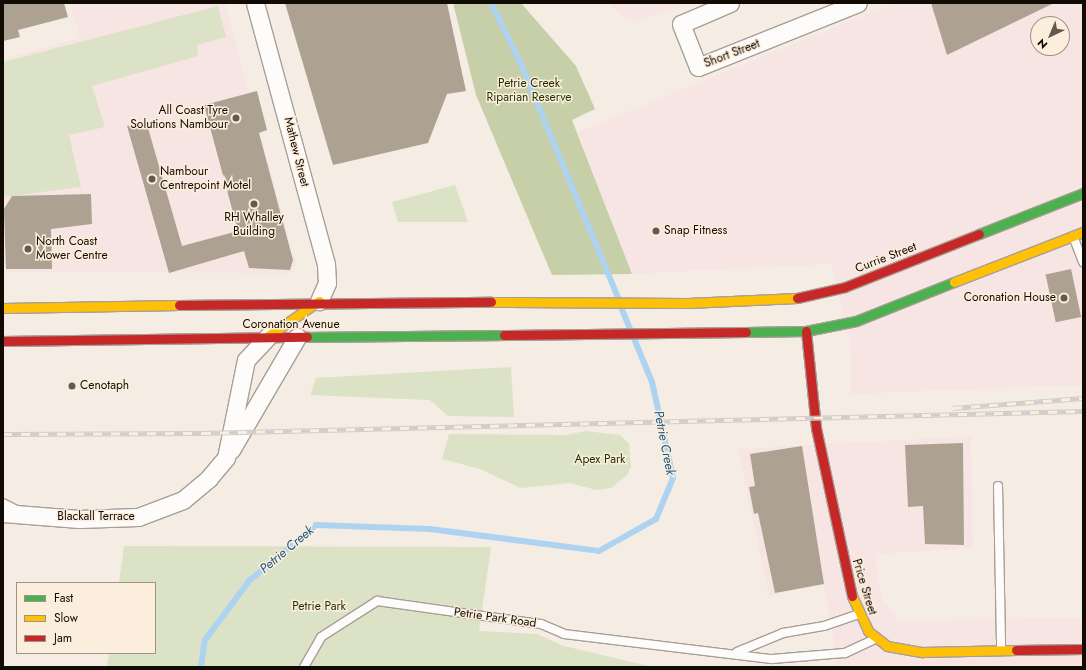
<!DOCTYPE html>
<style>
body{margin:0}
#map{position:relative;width:1086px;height:670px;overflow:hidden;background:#f5ede3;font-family:Jost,sans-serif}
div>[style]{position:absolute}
.commercial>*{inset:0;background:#f7e5e4}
.green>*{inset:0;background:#dce2c6}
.forest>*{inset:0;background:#c6cfa8}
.stream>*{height:6px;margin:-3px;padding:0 3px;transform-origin:3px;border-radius:3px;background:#aed3f1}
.building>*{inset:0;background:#ada292;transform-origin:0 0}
.roads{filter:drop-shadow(1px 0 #a79f96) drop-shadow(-1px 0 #a79f96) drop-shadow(0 1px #a79f96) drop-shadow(0 -1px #a79f96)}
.lane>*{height:8px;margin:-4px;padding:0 4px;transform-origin:4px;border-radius:4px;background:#fefcfb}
.street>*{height:17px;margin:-8.5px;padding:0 8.5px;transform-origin:8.5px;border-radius:8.5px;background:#fefcfb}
.fast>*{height:9px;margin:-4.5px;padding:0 4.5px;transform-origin:4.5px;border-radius:4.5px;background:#4caf50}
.slow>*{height:9px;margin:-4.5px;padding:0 4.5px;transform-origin:4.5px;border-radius:4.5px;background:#ffc107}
.jam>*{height:9px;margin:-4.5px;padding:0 4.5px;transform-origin:4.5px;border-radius:4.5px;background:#c62828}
.rail>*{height:4.5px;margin-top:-2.25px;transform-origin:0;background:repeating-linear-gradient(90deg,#fceedc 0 9px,#d0cdca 0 18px);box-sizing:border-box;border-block:1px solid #d0cdca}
.dots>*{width:11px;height:11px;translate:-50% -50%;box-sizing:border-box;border:2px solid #fceedc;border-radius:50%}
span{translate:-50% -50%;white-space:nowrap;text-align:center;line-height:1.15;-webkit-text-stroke:3px #fceedc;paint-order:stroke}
.street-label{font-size:12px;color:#120b03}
.park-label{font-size:12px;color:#233000}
.poi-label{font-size:12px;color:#120b03}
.right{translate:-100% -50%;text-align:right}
.left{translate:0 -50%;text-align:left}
.water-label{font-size:13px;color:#175682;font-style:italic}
.frame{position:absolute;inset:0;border:4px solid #120b03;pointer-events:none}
.legend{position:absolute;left:16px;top:582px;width:140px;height:72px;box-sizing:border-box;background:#fceedc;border:1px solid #9e9385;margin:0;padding:5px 7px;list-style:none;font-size:12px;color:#120b03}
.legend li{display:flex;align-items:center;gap:8px;height:20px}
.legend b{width:20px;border:1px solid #9e9385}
.north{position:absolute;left:1030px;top:16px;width:40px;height:40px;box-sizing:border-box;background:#fceedc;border:1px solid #9e9385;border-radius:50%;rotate:224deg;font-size:11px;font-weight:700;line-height:16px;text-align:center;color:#120b03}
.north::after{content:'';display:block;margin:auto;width:14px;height:18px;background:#615a51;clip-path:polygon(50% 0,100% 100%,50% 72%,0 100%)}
</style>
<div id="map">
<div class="commercial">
<i style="clip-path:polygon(70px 3px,225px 3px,296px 264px,289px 273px,6px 272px,3px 256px,3px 59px,80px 38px)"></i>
<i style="clip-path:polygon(608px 3px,684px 3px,639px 21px,624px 19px)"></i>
<i style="clip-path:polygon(evenodd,894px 3px,1083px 3px,1083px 385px,851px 394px,851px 348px,831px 264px,632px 274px,578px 132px,894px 3px,1038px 24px,1062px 24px,1062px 48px,1038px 48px,1038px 24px)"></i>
<i style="clip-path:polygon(971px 436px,973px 548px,875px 554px,882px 598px,899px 621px,1083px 618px,1083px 667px,838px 667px,824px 584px,769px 596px,738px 449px)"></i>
</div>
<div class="green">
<i style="clip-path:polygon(218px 6px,226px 37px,197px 45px,198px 56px,92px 86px,105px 127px,69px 135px,81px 187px,3px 197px,3px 62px)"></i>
<i style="clip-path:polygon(455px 185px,468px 222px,398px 222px,392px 202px)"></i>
<i style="clip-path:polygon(511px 367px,514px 417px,448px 416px,430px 400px,310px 395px,316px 378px)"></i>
<i style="clip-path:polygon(586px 431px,620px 435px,629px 444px,631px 467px,627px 475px,611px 488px,596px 490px,570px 483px,521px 488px,480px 469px,442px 459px,449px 434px,565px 435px)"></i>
<i style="clip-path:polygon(124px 546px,491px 547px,479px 631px,537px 634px,564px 646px,653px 667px,107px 667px,109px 653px,155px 653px,155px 583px,119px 583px)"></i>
</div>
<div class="forest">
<i style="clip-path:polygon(453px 3px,521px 3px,576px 66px,595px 109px,572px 120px,632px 274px,552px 275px,476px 95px)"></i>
</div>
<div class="stream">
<i style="left:491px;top:3px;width:66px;rotate:63.8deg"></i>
<i style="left:520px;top:62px;width:256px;rotate:67.4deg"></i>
<i style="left:201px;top:667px;width:27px;rotate:-82deg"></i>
<i style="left:205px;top:640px;width:74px;rotate:-53.3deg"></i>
<i style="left:249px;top:581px;width:87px;rotate:-39.9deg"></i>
<i style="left:316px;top:525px;width:114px;rotate:2deg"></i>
<i style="left:430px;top:529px;width:170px;rotate:7.4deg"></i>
<i style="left:599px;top:551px;width:65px;rotate:-29.3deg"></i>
<i style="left:656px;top:519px;width:44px;rotate:-67.5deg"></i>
<i style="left:673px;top:478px;width:98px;rotate:-102.3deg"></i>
<i style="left:652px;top:382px;width:81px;rotate:-112.5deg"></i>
</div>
<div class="building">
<i style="clip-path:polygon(3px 3px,64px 3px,68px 17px,18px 30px,20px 37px,3px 41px)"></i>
<i style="clip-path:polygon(285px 3px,447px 3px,466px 91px,447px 94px,428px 143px,333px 165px)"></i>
<i style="clip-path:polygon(931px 3px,1054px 3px,947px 55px)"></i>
<i style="clip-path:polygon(257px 91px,267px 130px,259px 133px,293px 260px,290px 270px,249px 268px,244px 251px,169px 273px,127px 126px,146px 121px,182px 246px,238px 231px,204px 105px)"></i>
<i style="clip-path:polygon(91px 194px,92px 224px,51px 229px,52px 269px,6px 269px,4px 209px,12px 196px)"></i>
<i style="left:1071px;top:269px;width:49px;height:26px;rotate:78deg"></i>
<i style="clip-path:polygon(963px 443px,964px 545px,925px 544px,923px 506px,908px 507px,905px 445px)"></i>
<i style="clip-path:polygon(802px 446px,824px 584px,775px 593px,758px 513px,754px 514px,749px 487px,755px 486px,750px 454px)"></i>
</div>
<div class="roads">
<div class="lane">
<i style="left:1073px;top:236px;width:28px;rotate:69deg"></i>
<i style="left:998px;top:486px;width:163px;rotate:88.9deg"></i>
<i style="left:3px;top:503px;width:16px;rotate:27deg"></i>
<i style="left:737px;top:652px;width:50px;rotate:-22.4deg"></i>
<i style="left:783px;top:633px;width:42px;rotate:-9.7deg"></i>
<i style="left:824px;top:626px;width:34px;rotate:-19deg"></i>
<i style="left:304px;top:667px;width:34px;rotate:-60deg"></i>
<i style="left:321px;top:637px;width:67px;rotate:-32.7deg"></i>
<i style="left:377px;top:601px;width:166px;rotate:8deg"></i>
<i style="left:541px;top:624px;width:25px;rotate:23deg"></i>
<i style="left:564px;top:634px;width:209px;rotate:6.9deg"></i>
<i style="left:772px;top:659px;width:73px;rotate:-4.7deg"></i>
<i style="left:845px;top:653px;width:33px;rotate:-25deg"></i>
</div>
<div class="street">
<i style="left:255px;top:3px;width:270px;rotate:74.8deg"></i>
<i style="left:326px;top:264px;width:19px;rotate:87deg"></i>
<i style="left:327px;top:283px;width:20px;rotate:114deg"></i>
<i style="left:730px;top:3px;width:53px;rotate:156.8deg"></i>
<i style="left:681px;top:24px;width:46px;rotate:68.4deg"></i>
<i style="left:698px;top:67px;width:172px;rotate:-21.8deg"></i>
<i style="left:231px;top:450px;width:131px;rotate:-59.7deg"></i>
<i style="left:3px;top:513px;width:76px;rotate:4.5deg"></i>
<i style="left:79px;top:519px;width:59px;rotate:-1.9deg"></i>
<i style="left:138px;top:517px;width:48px;rotate:-20.7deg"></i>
<i style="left:183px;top:500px;width:34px;rotate:-40deg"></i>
<i style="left:209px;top:478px;width:26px;rotate:-50deg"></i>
<i style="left:226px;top:458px;width:100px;rotate:-78.5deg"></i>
<i style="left:246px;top:360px;width:33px;rotate:-47deg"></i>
</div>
<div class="fast">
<i style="left:979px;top:234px;width:112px;rotate:-21.5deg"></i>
<i style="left:746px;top:332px;width:60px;rotate:-1deg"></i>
<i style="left:806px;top:331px;width:51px;rotate:-11.3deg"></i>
<i style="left:856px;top:321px;width:105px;rotate:-21.7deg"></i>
<i style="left:307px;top:337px;width:197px;rotate:-0.6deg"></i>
</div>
<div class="slow">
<i style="left:954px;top:282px;width:138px;rotate:-21.2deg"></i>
<i style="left:491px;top:302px;width:197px;rotate:0.3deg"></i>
<i style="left:688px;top:303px;width:109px;rotate:-2.6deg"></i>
<i style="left:3px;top:308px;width:176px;rotate:-1deg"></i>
<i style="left:268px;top:336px;width:62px;rotate:-34.5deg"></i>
<i style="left:852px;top:596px;width:38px;rotate:65deg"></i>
<i style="left:868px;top:631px;width:24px;rotate:38deg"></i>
<i style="left:887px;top:646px;width:36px;rotate:10deg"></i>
<i style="left:922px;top:652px;width:94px;rotate:-1.2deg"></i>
</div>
<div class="jam">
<i style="left:797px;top:298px;width:49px;rotate:-12.9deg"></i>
<i style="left:845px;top:287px;width:144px;rotate:-21.6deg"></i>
<i style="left:179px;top:305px;width:312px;rotate:-0.6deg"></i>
<i style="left:806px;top:331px;width:98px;rotate:84.1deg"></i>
<i style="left:816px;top:428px;width:172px;rotate:77.9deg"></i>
<i style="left:504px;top:335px;width:242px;rotate:-0.7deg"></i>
<i style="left:3px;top:341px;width:304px;rotate:-0.8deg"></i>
<i style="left:1016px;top:650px;width:67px;rotate:-0.9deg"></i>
</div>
</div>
<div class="rail">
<i style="left:953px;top:408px;width:130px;rotate:-4.4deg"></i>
<i style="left:3px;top:434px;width:199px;rotate:-0.3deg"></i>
<i style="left:202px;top:433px;width:881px;rotate:-1.43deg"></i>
</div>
<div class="dots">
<i style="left:236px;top:118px;background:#615a51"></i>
<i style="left:152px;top:179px;background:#615a51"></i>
<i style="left:254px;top:204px;background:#615a51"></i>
<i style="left:656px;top:231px;background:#615a51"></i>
<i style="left:28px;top:249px;background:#615a51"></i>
<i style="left:1064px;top:298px;background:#615a51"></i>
<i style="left:72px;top:386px;background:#615a51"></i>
</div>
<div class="street-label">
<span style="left:732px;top:54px;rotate:-21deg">Short Street</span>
<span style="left:296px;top:152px;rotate:76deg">Mathew Street</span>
<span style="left:886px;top:258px;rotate:-21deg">Currie Street</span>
<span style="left:291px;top:325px">Coronation Avenue</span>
<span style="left:96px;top:517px">Blackall Terrace</span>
<span style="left:864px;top:587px;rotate:73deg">Price Street</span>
<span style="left:495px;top:618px;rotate:8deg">Petrie Park Road</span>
</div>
<div class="park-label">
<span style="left:529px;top:91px">Petrie Creek<br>Riparian Reserve</span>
<span style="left:600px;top:460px">Apex Park</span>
<span style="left:319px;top:607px">Petrie Park</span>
</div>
<div class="poi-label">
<span class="right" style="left:228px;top:118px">All Coast Tyre<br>Solutions Nambour</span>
<span class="left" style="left:160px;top:179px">Nambour<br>Centrepoint Motel</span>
<span style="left:254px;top:225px">RH Whalley<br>Building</span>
<span class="left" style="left:664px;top:231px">Snap Fitness</span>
<span class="left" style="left:36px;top:249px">North Coast<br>Mower Centre</span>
<span class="right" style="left:1056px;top:298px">Coronation House</span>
<span class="left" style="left:80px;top:386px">Cenotaph</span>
</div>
<div class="water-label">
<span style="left:664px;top:443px;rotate:79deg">Petrie Creek</span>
<span style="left:287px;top:550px;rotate:-40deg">Petrie Creek</span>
</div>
<div class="frame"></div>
<ul class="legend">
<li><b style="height:5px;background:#4caf50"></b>Fast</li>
<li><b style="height:5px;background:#ffc107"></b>Slow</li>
<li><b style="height:5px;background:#c62828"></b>Jam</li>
</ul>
<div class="north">N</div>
</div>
